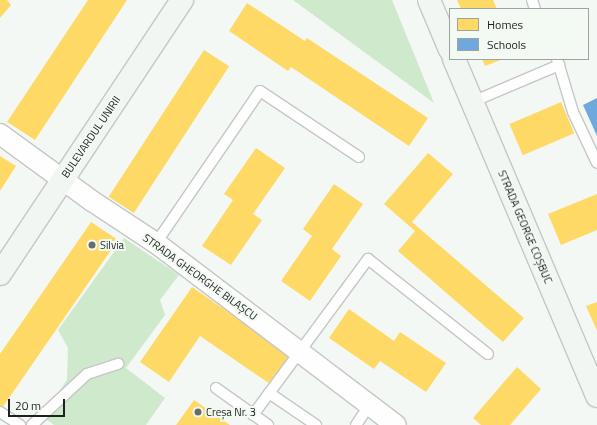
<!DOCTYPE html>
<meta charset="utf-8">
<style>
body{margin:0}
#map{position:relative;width:597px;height:425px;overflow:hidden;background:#f4f8f4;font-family:"Titillium Web",sans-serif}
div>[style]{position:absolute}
.green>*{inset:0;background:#cee9cc}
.homes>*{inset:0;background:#ffd966;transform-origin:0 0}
.schools>*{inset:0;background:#6fa8dc}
.roads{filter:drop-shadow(1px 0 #c5c7c5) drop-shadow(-1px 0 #c5c7c5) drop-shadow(0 1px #c5c7c5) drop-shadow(0 -1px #c5c7c5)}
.service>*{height:10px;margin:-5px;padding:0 5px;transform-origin:5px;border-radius:5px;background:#fdfefd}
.minor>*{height:20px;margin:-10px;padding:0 10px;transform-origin:10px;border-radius:10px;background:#fdfefd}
.secondary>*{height:22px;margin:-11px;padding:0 11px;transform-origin:11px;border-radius:11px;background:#f2f6f2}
.dots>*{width:11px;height:11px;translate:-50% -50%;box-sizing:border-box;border:2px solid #f3f9f3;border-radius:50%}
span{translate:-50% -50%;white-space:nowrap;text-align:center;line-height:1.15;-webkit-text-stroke:4px #f3f9f3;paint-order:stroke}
.street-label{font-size:11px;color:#1f211f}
.poi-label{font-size:11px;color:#1f211f}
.left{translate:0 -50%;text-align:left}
.legend{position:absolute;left:449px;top:8px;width:140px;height:52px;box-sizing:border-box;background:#f3f9f3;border:1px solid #9ea39e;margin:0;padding:5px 7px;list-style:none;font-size:12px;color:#1f211f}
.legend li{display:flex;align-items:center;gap:8px;height:20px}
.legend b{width:20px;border:1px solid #9ea39e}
.scale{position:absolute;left:8px;top:399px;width:57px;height:18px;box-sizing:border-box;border:2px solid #1f211f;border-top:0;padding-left:5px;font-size:12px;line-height:14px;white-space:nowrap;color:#1f211f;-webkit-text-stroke:3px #f3f9f3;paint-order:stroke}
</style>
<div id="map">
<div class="green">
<i style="clip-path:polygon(293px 0,392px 0,434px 103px)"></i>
<i style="clip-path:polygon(124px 238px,179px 275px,160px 300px,165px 315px,126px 368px,165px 398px,146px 425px,54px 425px,42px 416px,67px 380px,68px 348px,58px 330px)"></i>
</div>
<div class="homes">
<i style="clip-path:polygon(0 0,7px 0,11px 5px,0 18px)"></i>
<i style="clip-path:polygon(88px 0,127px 0,35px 140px,7px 122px)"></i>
<i style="clip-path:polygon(457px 0,493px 0,497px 9px,461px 9px)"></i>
<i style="clip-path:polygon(247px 3px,305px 41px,307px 38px,428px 118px,409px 146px,291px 67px,288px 71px,229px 31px)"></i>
<i style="left:204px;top:50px;width:30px;height:175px;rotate:33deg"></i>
<i style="clip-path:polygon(482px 59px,503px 59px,485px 66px)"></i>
<i style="left:561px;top:102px;width:34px;height:56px;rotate:67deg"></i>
<i style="clip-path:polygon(256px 148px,285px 168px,253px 214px,262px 220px,231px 265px,202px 246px,233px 200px,224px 194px)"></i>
<i style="clip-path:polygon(428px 153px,453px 174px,412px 222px,524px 318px,503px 342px,398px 251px,415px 231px,384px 204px)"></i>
<i style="clip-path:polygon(0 156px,16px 166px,0 191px)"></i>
<i style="clip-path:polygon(334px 184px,363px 204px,332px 249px,341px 256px,310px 301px,281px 281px,312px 236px,303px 229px)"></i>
<i style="clip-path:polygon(597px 194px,597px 230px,561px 245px,548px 214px)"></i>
<i style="clip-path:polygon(91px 222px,118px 240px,0 411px,0 354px)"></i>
<i style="clip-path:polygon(192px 287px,290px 355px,270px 384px,200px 336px,169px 382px,140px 362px)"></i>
<i style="clip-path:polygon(597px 302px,597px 331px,586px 306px)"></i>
<i style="clip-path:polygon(349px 309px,394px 341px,400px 332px,446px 363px,426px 392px,380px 361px,374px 369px,329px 338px)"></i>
<i style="clip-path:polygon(517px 367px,541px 389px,510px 425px,481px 425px,473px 418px)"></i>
<i style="clip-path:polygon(194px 400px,230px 425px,176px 425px)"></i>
</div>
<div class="schools">
<i style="clip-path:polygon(597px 98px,597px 136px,583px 105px)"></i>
</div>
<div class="roads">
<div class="service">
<i style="left:532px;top:0;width:9px;rotate:72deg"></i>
<i style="left:557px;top:59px;width:55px;rotate:73.2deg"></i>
<i style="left:573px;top:112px;width:56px;rotate:64.8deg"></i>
<i style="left:472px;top:102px;width:95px;rotate:-23deg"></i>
<i style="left:156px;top:243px;width:184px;rotate:-55.6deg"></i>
<i style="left:260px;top:91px;width:119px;rotate:33.7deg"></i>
<i style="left:216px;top:388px;width:64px;rotate:35.4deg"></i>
<i style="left:269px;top:393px;width:57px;rotate:34.2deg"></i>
<i style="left:0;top:412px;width:24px;rotate:33deg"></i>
<i style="left:253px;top:415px;width:194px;rotate:-53.6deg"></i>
<i style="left:368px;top:259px;width:153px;rotate:38.4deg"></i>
<i style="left:32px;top:425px;width:75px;rotate:-42.8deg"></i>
<i style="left:87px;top:374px;width:33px;rotate:-18deg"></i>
<i style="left:356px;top:425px;width:25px;rotate:-56deg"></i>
</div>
<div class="minor">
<i style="left:0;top:134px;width:114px;rotate:36.1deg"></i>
<i style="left:92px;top:201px;width:77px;rotate:33.3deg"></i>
<i style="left:156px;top:243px;width:301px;rotate:37.2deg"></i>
</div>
<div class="secondary">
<i style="left:429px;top:0;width:54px;rotate:67.2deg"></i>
<i style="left:454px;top:59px;width:366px;rotate:67deg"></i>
<i style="left:0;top:274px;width:329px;rotate:-56.4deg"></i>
</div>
</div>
<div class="dots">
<i style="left:92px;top:245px;background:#6a6c6a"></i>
<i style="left:198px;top:412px;background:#6a6c6a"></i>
</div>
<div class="street-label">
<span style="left:91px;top:137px;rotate:-56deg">BULEVARDUL UNIRII</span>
<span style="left:525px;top:227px;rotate:67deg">STRADA GEORGE COȘBUC</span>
<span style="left:200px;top:277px;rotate:36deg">STRADA GHEORGHE BILAȘCU</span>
</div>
<div class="poi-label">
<span class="left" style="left:100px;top:245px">Silvia</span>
<span class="left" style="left:206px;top:412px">Creșa Nr. 3</span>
</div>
<ul class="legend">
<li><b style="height:11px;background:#ffd966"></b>Homes</li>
<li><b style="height:11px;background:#6fa8dc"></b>Schools</li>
</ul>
<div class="scale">20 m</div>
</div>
